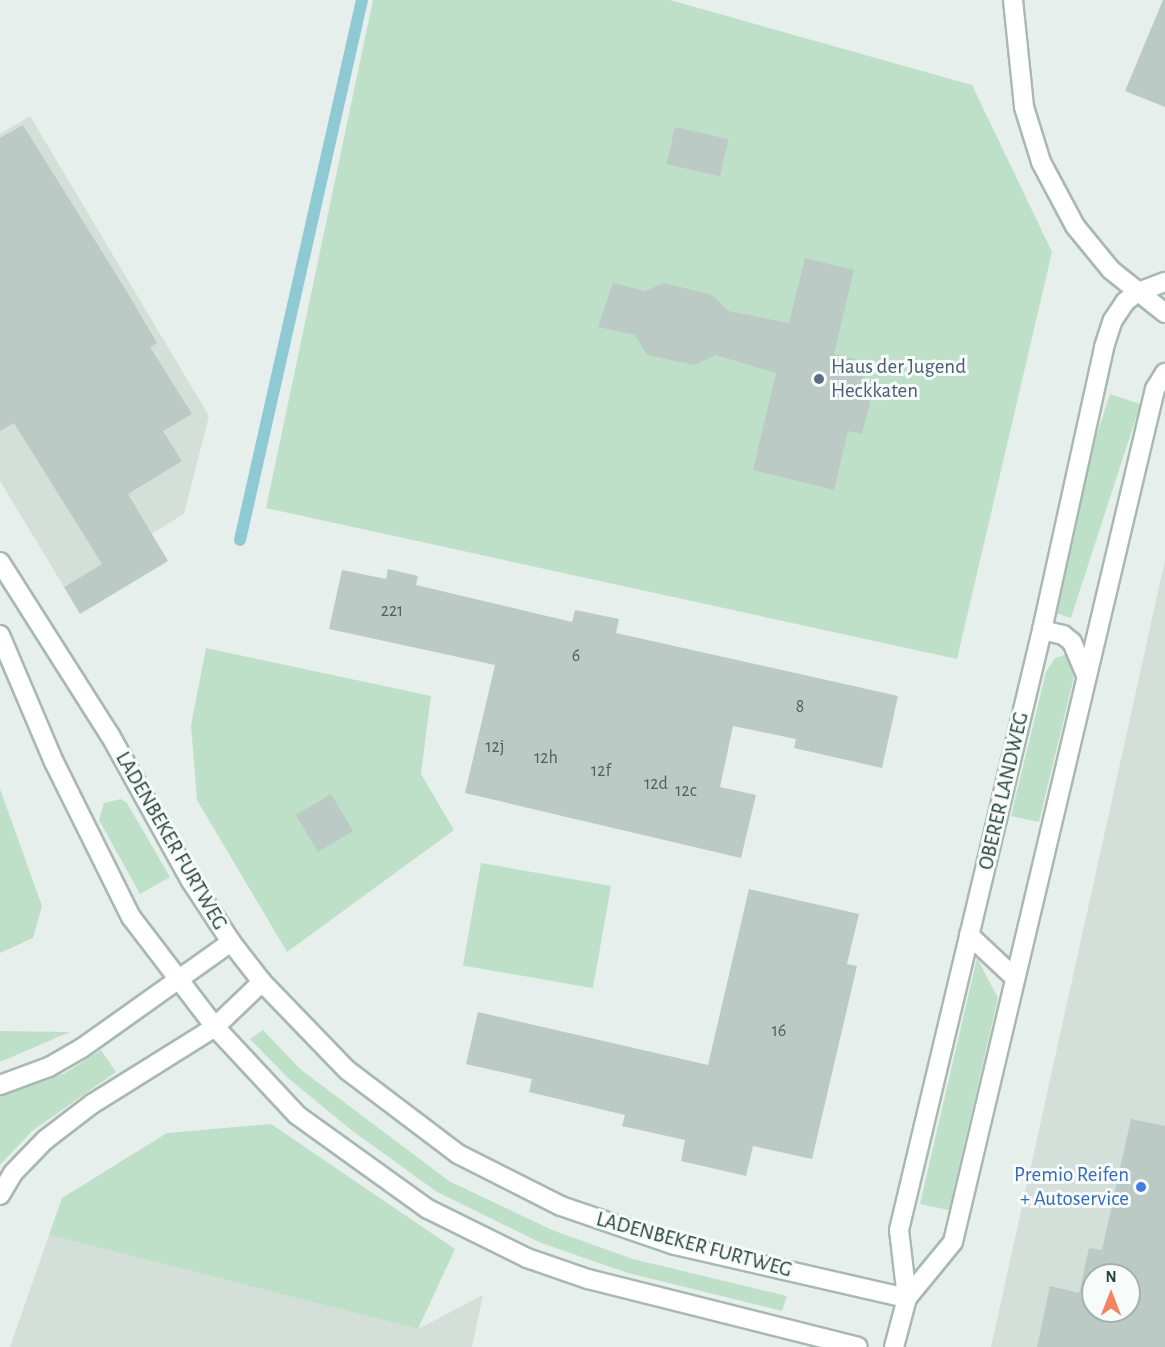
<!DOCTYPE html>
<style>
body{margin:0}
#map{position:relative;width:1165px;height:1347px;overflow:hidden;background:#e6efeb;font-family:"Alegreya Sans",sans-serif}
div>[style]{position:absolute}
.built>*{inset:0;background:#d4dfda}
.green>*{inset:0;background:#bfe0c8;transform-origin:0 0}
.stream>*{height:12px;margin:-6px;padding:0 6px;transform-origin:6px;border-radius:6px;background:#8ec9d4}
.building>*{inset:0;background:#bbcac4;transform-origin:0 0}
.roads{filter:drop-shadow(2px 0 #a8b8b2) drop-shadow(-2px 0 #a8b8b2) drop-shadow(0 2px #a8b8b2) drop-shadow(0 -2px #a8b8b2)}
.minor>*{height:18px;margin:-9px;padding:0 9px;transform-origin:9px;border-radius:9px;background:#fff}
.tertiary>*{height:18px;margin:-9px;padding:0 9px;transform-origin:9px;border-radius:9px;background:#fff}
.secondary>*{height:18px;margin:-9px;padding:0 9px;transform-origin:9px;border-radius:9px;background:#fff}
.dots>*{width:16px;height:16px;translate:-50% -50%;box-sizing:border-box;border:3px solid #f7fbf9;border-radius:50%}
span{translate:-50% -50%;white-space:nowrap;text-align:center;line-height:1.15;-webkit-text-stroke:6px #f7fbf9;paint-order:stroke}
.number-label{font-size:18px;color:#4a645c}
.number-label span{-webkit-text-stroke-width:0}
.service-label{font-size:21px;color:#4e5e75}
.left{translate:0 -50%;text-align:left}
.street-label{font-size:21px;color:#24423a}
.shop-label{font-size:21px;color:#366cbe}
.right{translate:-100% -50%;text-align:right}
.north{position:absolute;left:1081px;top:1263px;width:60px;height:60px;box-sizing:border-box;background:#f7fbf9;border:2px solid #a3b1ad;border-radius:50%;rotate:0deg;font-size:16px;font-weight:700;line-height:24px;text-align:center;color:#24423a}
.north::after{content:'';display:block;margin:auto;width:21px;height:27px;background:#f4845f;clip-path:polygon(50% 0,100% 100%,50% 72%,0 100%)}
</style>
<div id="map">
<div class="built">
<i style="clip-path:polygon(30px 116px,209px 416px,184px 514px,64px 587px,0 481px,0 134px)"></i>
<i style="clip-path:polygon(evenodd,1165px 560px,1165px 1347px,991px 1347px,1008px 1270px,1165px 560px,1093px 1275px,1129px 1275px,1129px 1311px,1093px 1311px,1093px 1275px)"></i>
<i style="clip-path:polygon(49px 1235px,418px 1329px,483px 1295px,472px 1347px,10px 1347px)"></i>
</div>
<div class="green">
<i style="clip-path:polygon(373px 0,670px 0,972px 85px,1052px 252px,957px 659px,266px 508px)"></i>
<i style="left:1110px;top:394px;width:32px;height:225px;rotate:18deg"></i>
<i style="clip-path:polygon(206px 648px,431px 696px,421px 774px,454px 830px,287px 952px,197px 800px,191px 725px)"></i>
<i style="clip-path:polygon(1068px 654px,1074px 664px,1073px 681px,1039px 822px,1011px 816px,1046px 672px,1055px 658px)"></i>
<i style="clip-path:polygon(0 789px,42px 906px,33px 938px,0 953px)"></i>
<i style="clip-path:polygon(121px 799px,127px 803px,170px 877px,140px 894px,99px 820px,104px 803px)"></i>
<i style="left:481px;top:863px;width:132px;height:104px;rotate:10deg"></i>
<i style="clip-path:polygon(977px 958px,998px 998px,949px 1210px,920px 1204px)"></i>
<i style="clip-path:polygon(263px 1030px,300px 1069px,449px 1181px,552px 1230px,633px 1259px,787px 1296px,782px 1311px,628px 1273px,541px 1243px,437px 1192px,350px 1129px,288px 1078px,250px 1039px)"></i>
<i style="clip-path:polygon(0 1031px,70px 1032px,0 1062px)"></i>
<i style="clip-path:polygon(101px 1050px,116px 1072px,32px 1131px,0 1165px,0 1096px,65px 1073px)"></i>
<i style="clip-path:polygon(271px 1124px,455px 1249px,418px 1329px,49px 1235px,62px 1198px,167px 1133px)"></i>
</div>
<div class="stream">
<i style="left:240px;top:540px;width:554px;rotate:-77.27deg"></i>
</div>
<div class="building">
<i style="clip-path:polygon(1163px 0,1165px 0,1165px 107px,1125px 91px)"></i>
<i style="clip-path:polygon(23px 125px,124px 287px,157px 343px,150px 347px,192px 414px,163px 431px,182px 461px,128px 494px,168px 561px,80px 614px,64px 587px,102px 564px,14px 423px,0 431px,0 138px)"></i>
<i style="left:675px;top:127px;width:55px;height:38px;rotate:13deg"></i>
<i style="clip-path:polygon(805px 258px,854px 270px,834px 354px,867px 362px,861px 387px,873px 391px,862px 434px,848px 431px,834px 490px,753px 470px,776px 373px,716px 355px,694px 365px,647px 355px,635px 335px,598px 327px,613px 283px,645px 291px,664px 283px,713px 295px,728px 311px,789px 323px)"></i>
<i style="clip-path:polygon(388px 569px,418px 576px,416px 585px,572px 622px,575px 610px,619px 619px,616px 633px,898px 696px,882px 768px,794px 748px,796px 739px,733px 726px,720px 787px,756px 795px,741px 858px,465px 793px,495px 665px,329px 629px,342px 570px,386px 579px)"></i>
<i style="left:331px;top:794px;width:43px;height:41px;rotate:59deg"></i>
<i style="clip-path:polygon(749px 889px,859px 914px,847px 964px,857px 966px,812px 1159px,753px 1146px,746px 1176px,681px 1161px,685px 1140px,622px 1126px,625px 1115px,529px 1092px,532px 1079px,466px 1064px,478px 1012px,708px 1065px)"></i>
<i style="clip-path:polygon(evenodd,1131px 1119px,1165px 1126px,1165px 1347px,1037px 1347px,1050px 1286px,1079px 1293px,1089px 1248px,1102px 1250px,1131px 1119px,1093px 1275px,1129px 1275px,1129px 1311px,1093px 1311px,1093px 1275px)"></i>
</div>
<div class="roads">
<div class="minor">
<i style="left:1013px;top:0;width:108px;rotate:84.1deg"></i>
<i style="left:1024px;top:107px;width:58px;rotate:72.8deg"></i>
<i style="left:1041px;top:162px;width:72px;rotate:62deg"></i>
<i style="left:1075px;top:226px;width:57px;rotate:50.7deg"></i>
<i style="left:1111px;top:270px;width:69px;rotate:38.5deg"></i>
<i style="left:0;top:1085px;width:52px;rotate:-20.2deg"></i>
<i style="left:49px;top:1067px;width:38px;rotate:-30deg"></i>
<i style="left:82px;top:1048px;width:183px;rotate:-35.4deg"></i>
<i style="left:0;top:1195px;width:26px;rotate:-59deg"></i>
<i style="left:13px;top:1173px;width:46px;rotate:-45.9deg"></i>
<i style="left:45px;top:1140px;width:59px;rotate:-37.5deg"></i>
<i style="left:92px;top:1104px;width:145px;rotate:-32deg"></i>
<i style="left:215px;top:1027px;width:65px;rotate:-43.8deg"></i>
</div>
<div class="tertiary">
<i style="left:0;top:562px;width:205px;rotate:57.6deg"></i>
<i style="left:110px;top:735px;width:167px;rotate:61deg"></i>
<i style="left:191px;top:881px;width:73px;rotate:56.7deg"></i>
<i style="left:231px;top:942px;width:51px;rotate:52.2deg"></i>
<i style="left:262px;top:982px;width:122px;rotate:46deg"></i>
<i style="left:347px;top:1070px;width:139px;rotate:37.1deg"></i>
<i style="left:458px;top:1154px;width:115px;rotate:26.8deg"></i>
<i style="left:561px;top:1206px;width:120px;rotate:18.9deg"></i>
<i style="left:675px;top:1245px;width:238px;rotate:12.9deg"></i>
<i style="left:0;top:635px;width:138px;rotate:67deg"></i>
<i style="left:54px;top:762px;width:173px;rotate:63.6deg"></i>
<i style="left:131px;top:917px;width:138px;rotate:52.6deg"></i>
<i style="left:215px;top:1027px;width:120px;rotate:47deg"></i>
<i style="left:297px;top:1115px;width:161px;rotate:35.7deg"></i>
<i style="left:428px;top:1209px;width:110px;rotate:26.3deg"></i>
<i style="left:527px;top:1258px;width:65px;rotate:19deg"></i>
<i style="left:588px;top:1279px;width:278px;rotate:14.1deg"></i>
</div>
<div class="secondary">
<i style="left:1042px;top:630px;width:22px;rotate:13deg"></i>
<i style="left:1063px;top:635px;width:11px;rotate:38deg"></i>
<i style="left:1072px;top:642px;width:36px;rotate:67deg"></i>
<i style="left:969px;top:935px;width:63px;rotate:43.1deg"></i>
<i style="left:907px;top:1298px;width:72px;rotate:-50.6deg"></i>
<i style="left:953px;top:1242px;width:877px;rotate:-76.68deg"></i>
<i style="left:1155px;top:389px;width:19px;rotate:-58deg"></i>
<i style="left:894px;top:1347px;width:51px;rotate:-75.1deg"></i>
<i style="left:907px;top:1298px;width:68px;rotate:-96.7deg"></i>
<i style="left:899px;top:1230px;width:617px;rotate:-76.59deg"></i>
<i style="left:1042px;top:630px;width:290px;rotate:-77.6deg"></i>
<i style="left:1104px;top:347px;width:28px;rotate:-72deg"></i>
<i style="left:1113px;top:320px;width:22px;rotate:-56deg"></i>
<i style="left:1125px;top:302px;width:14px;rotate:-39deg"></i>
<i style="left:1136px;top:293px;width:31px;rotate:-21deg"></i>
</div>
</div>
<div class="dots">
<i style="left:819px;top:379px;background:#5c6f8a"></i>
<i style="left:1141px;top:1187px;background:#3f7fe0"></i>
</div>
<div class="number-label">
<span style="left:392px;top:611px">221</span>
<span style="left:576px;top:656px">6</span>
<span style="left:800px;top:707px">8</span>
<span style="left:495px;top:747px">12j</span>
<span style="left:546px;top:758px">12h</span>
<span style="left:601px;top:771px">12f</span>
<span style="left:656px;top:784px">12d</span>
<span style="left:686px;top:791px">12c</span>
<span style="left:779px;top:1031px">16</span>
</div>
<div class="service-label">
<span class="left" style="left:831px;top:379px">Haus der Jugend<br>Heckkaten</span>
</div>
<div class="street-label">
<span style="left:1004px;top:791px;rotate:-77deg">OBERER LANDWEG</span>
<span style="left:171px;top:841px;rotate:60deg">LADENBEKER FURTWEG</span>
<span style="left:694px;top:1245px;rotate:15deg">LADENBEKER FURTWEG</span>
</div>
<div class="shop-label">
<span class="right" style="left:1129px;top:1187px">Premio Reifen<br>+ Autoservice</span>
</div>
<div class="north">N</div>
</div>
